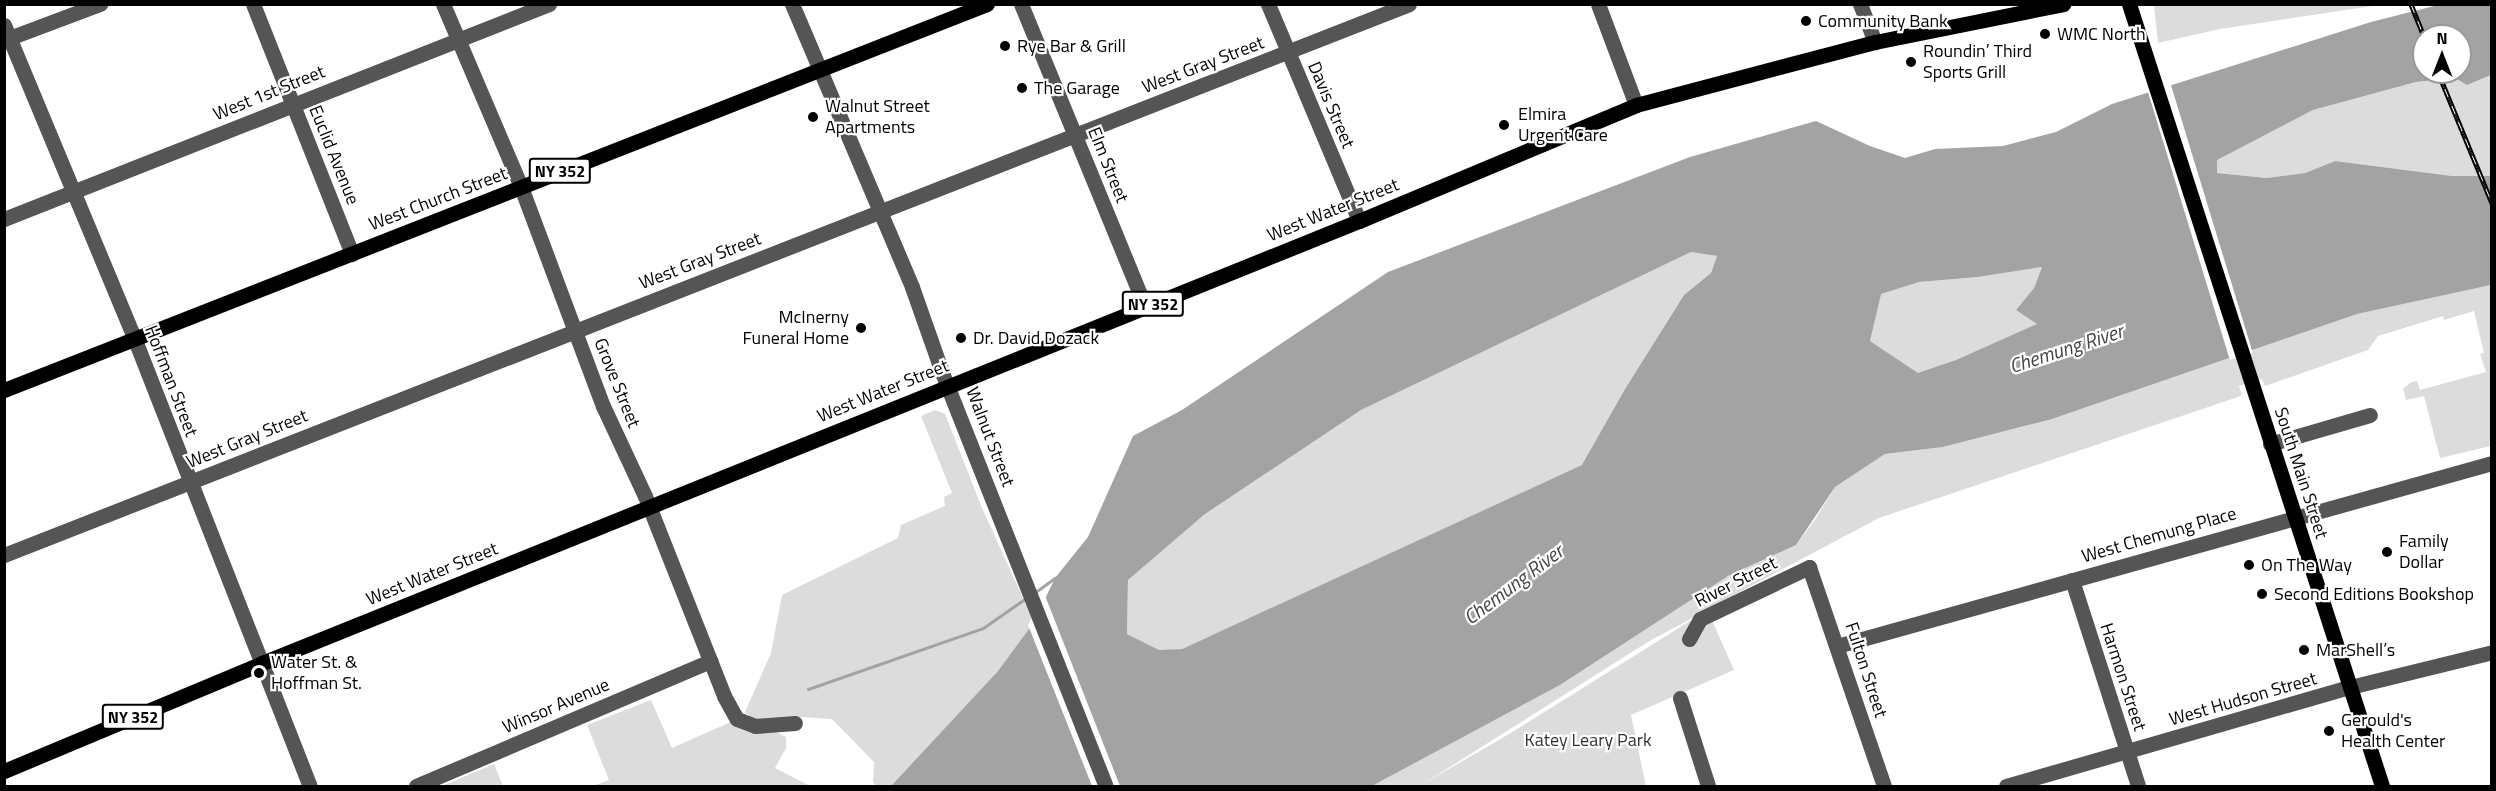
<!DOCTYPE html>
<meta charset="utf-8">
<style>
body{margin:0}
#map{position:relative;width:2496px;height:791px;overflow:hidden;background:#fff;font-family:"Titillium Web",sans-serif}
div>[style]{position:absolute}
.green>*{inset:0;background:#dcdcdc}
.water>*{inset:0;background:#a3a3a3}
.pier>*{inset:0;background:#fff;transform-origin:0 0}
.stream>*{height:3px;margin:-1.5px;padding:0 1.5px;transform-origin:1.5px;border-radius:1.5px;background:#a3a3a3}
.minor>*{height:15px;margin:-7.5px;padding:0 7.5px;transform-origin:7.5px;border-radius:7.5px;background:#555}
.major>*{height:15px;margin:-7.5px;padding:0 7.5px;transform-origin:7.5px;border-radius:7.5px;background:#000}
.rail>*{height:5px;margin-top:-2.5px;transform-origin:0;background:repeating-linear-gradient(90deg,#fff 0 9px,#000 0 18px);box-sizing:border-box;border-block:2px solid #000}
.dots>*{width:16px;height:16px;translate:-50% -50%;box-sizing:border-box;border:3px solid #fff;border-radius:50%}
span{translate:-50% -50%;white-space:nowrap;text-align:center;line-height:1.15;-webkit-text-stroke:4.5px #fff;paint-order:stroke}
.shield-label span{padding:2px 4px;background:#fff;border:2px solid;border-radius:4px;-webkit-text-stroke-width:0}
.shield-label{font-size:16px;color:#000;font-weight:700}
.poi-label{font-size:18px;color:#000}
.left{translate:0 -50%;text-align:left}
.right{translate:-100% -50%;text-align:right}
.street-label{font-size:18px;color:#000}
.park-label{font-size:18px;color:#333}
.water-label{font-size:20px;color:#444;font-style:italic}
.frame{position:absolute;inset:0;border:6px solid #000;pointer-events:none}
.north{position:absolute;left:2412px;top:24px;width:60px;height:60px;box-sizing:border-box;background:#fff;border:2px solid #999;border-radius:50%;rotate:0deg;font-size:16px;font-weight:700;line-height:24px;text-align:center;color:#000}
.north::after{content:'';display:block;margin:auto;width:21px;height:27px;background:#000;clip-path:polygon(50% 0,100% 100%,50% 72%,0 100%)}
</style>
<div id="map">
<div class="green">
<i style="clip-path:polygon(2154px 5px,2154px 4px,2379px 5px,2220px 29px,2158px 43px)"></i>
<i style="clip-path:polygon(2491px 75px,2491px 176px,2452px 176px,2335px 161px,2305px 173px,2266px 178px,2217px 173px,2217px 159px,2313px 110px,2416px 82px,2455px 78px,2467px 85px)"></i>
<i style="clip-path:polygon(1691px 252px,1717px 256px,1711px 273px,1684px 295px,1625px 389px,1583px 465px,1182px 649px,1159px 651px,1127px 634px,1128px 580px,1205px 514px,1361px 410px)"></i>
<i style="clip-path:polygon(2042px 267px,2034px 288px,2016px 310px,2038px 324px,1956px 360px,1919px 374px,1870px 341px,1880px 294px,1919px 282px,1978px 277px)"></i>
<i style="clip-path:polygon(evenodd,2491px 285px,2491px 446px,2440px 458px,2424px 396px,2406px 400px,2403px 389px,2410px 383px,2417px 381px,2420px 390px,2486px 372px,2480px 354px,2484px 353px,2474px 311px,2444px 320px,2443px 316px,2378px 336px,2368px 350px,2265px 386px,2262px 379px,2239px 386px,2242px 395px,2238px 397px,1879px 518px,1707px 609px,1734px 670px,1631px 715px,1646px 786px,1372px 786px,1560px 685px,1728px 576px,1796px 545px,1814px 521px,1835px 487px,1885px 454px,1943px 447px,2052px 419px,2357px 314px,2491px 285px,1706px 611px,1509px 734px,1423px 784px,1651px 640px,1706px 611px)"></i>
<i style="clip-path:polygon(935px 410px,945px 414px,982px 508px,1034px 622px,998px 671px,891px 786px,876px 786px,873px 782px,874px 762px,832px 719px,801px 717px,756px 722px,745px 712px,771px 653px,782px 595px,898px 538px,901px 525px,945px 506px,944px 497px,952px 493px,921px 416px)"></i>
<i style="clip-path:polygon(651px 700px,672px 748px,733px 721px,774px 731px,786px 737px,786px 748px,775px 768px,810px 786px,593px 786px,609px 780px,587px 725px)"></i>
<i style="clip-path:polygon(494px 764px,503px 786px,442px 786px)"></i>
</div>
<div class="water">
<i style="clip-path:polygon(evenodd,2438px 5px,2491px 5px,2491px 75px,2467px 85px,2455px 78px,2416px 82px,2313px 110px,2217px 160px,2217px 173px,2266px 178px,2305px 173px,2335px 161px,2452px 176px,2491px 176px,2491px 285px,2357px 314px,2052px 419px,1943px 447px,1885px 454px,1835px 487px,1796px 545px,1728px 576px,1560px 685px,1372px 786px,891px 786px,998px 671px,1034px 622px,1055px 578px,1088px 537px,1133px 436px,1182px 410px,1388px 272px,1690px 157px,1816px 121px,1870px 146px,1905px 158px,1935px 149px,2003px 146px,2056px 132px,2112px 104px,2371px 22px,2438px 5px,2424px 36px,2460px 36px,2460px 72px,2424px 72px,2424px 36px,2438px 5px,1691px 252px,1717px 256px,1711px 273px,1684px 295px,1625px 389px,1582px 465px,1182px 649px,1159px 650px,1127px 634px,1128px 580px,1205px 514px,1361px 410px,1691px 252px,2438px 5px,2042px 267px,2034px 288px,2016px 310px,2037px 324px,1956px 360px,1918px 373px,1870px 341px,1881px 294px,1919px 282px,1978px 277px,2042px 267px)"></i>
</div>
<div class="pier">
<i style="left:2170px;top:82px;width:283px;height:24px;rotate:73deg"></i>
<i style="clip-path:polygon(1044px 593px,1120px 786px,1092px 786px,1028px 625px)"></i>
</div>
<div class="stream">
<i style="left:1034px;top:593px;width:26px;rotate:-36deg"></i>
<i style="left:808px;top:689px;width:185px;rotate:-19.2deg"></i>
<i style="left:983px;top:628px;width:52px;rotate:-34.9deg"></i>
</div>
<div class="minor">
<i style="left:253px;top:4px;width:269px;rotate:68.4deg"></i>
<i style="left:443px;top:4px;width:199px;rotate:66.9deg"></i>
<i style="left:521px;top:187px;width:234px;rotate:69.5deg"></i>
<i style="left:603px;top:406px;width:99px;rotate:65deg"></i>
<i style="left:645px;top:496px;width:215px;rotate:68.4deg"></i>
<i style="left:724px;top:696px;width:26px;rotate:61deg"></i>
<i style="left:737px;top:719px;width:19px;rotate:21deg"></i>
<i style="left:755px;top:726px;width:40px;rotate:-4.3deg"></i>
<i style="left:792px;top:4px;width:307px;rotate:67deg"></i>
<i style="left:912px;top:287px;width:93px;rotate:70.6deg"></i>
<i style="left:943px;top:375px;width:442px;rotate:68.4deg"></i>
<i style="left:1021px;top:4px;width:327px;rotate:67.7deg"></i>
<i style="left:1268px;top:4px;width:235px;rotate:67.2deg"></i>
<i style="left:1598px;top:4px;width:108px;rotate:69.4deg"></i>
<i style="left:1860px;top:4px;width:41px;rotate:68.5deg"></i>
<i style="left:4px;top:25px;width:341px;rotate:67.4deg"></i>
<i style="left:135px;top:340px;width:479px;rotate:68.6deg"></i>
<i style="left:4px;top:40px;width:103px;rotate:-20.6deg"></i>
<i style="left:4px;top:219px;width:586px;rotate:-21.53deg"></i>
<i style="left:2270px;top:444px;width:104px;rotate:-16.2deg"></i>
<i style="left:4px;top:555px;width:1509px;rotate:-21.41deg"></i>
<i style="left:2072px;top:580px;width:216px;rotate:72.2deg"></i>
<i style="left:1689px;top:639px;width:23px;rotate:-61deg"></i>
<i style="left:1700px;top:619px;width:121px;rotate:-25.5deg"></i>
<i style="left:1809px;top:567px;width:231px;rotate:71.1deg"></i>
<i style="left:1837px;top:646px;width:680px;rotate:-15.61deg"></i>
<i style="left:1680px;top:698px;width:92px;rotate:72.3deg"></i>
<i style="left:416px;top:786px;width:320px;rotate:-23deg"></i>
<i style="left:2006px;top:786px;width:358px;rotate:-16.1deg"></i>
<i style="left:2350px;top:687px;width:146px;rotate:-13.8deg"></i>
</div>
<div class="major">
<i style="left:2129px;top:4px;width:822px;rotate:72.07deg"></i>
<i style="left:4px;top:390px;width:1056px;rotate:-21.44deg"></i>
<i style="left:4px;top:771px;width:280px;rotate:-22.7deg"></i>
<i style="left:262px;top:663px;width:1183px;rotate:-21.95deg"></i>
<i style="left:1359px;top:221px;width:300px;rotate:-22.7deg"></i>
<i style="left:1636px;top:105px;width:247px;rotate:-14.8deg"></i>
<i style="left:1875px;top:42px;width:192px;rotate:-11.4deg"></i>
</div>
<div class="rail">
<i style="left:2411px;top:4px;width:35px;rotate:68deg"></i>
<i style="left:2438px;top:72px;width:142px;rotate:67.6deg"></i>
</div>
<div class="dots">
<i style="left:1806px;top:21px;background:#000"></i>
<i style="left:2045px;top:34px;background:#000"></i>
<i style="left:1005px;top:46px;background:#000"></i>
<i style="left:1911px;top:62px;background:#000"></i>
<i style="left:1022px;top:88px;background:#000"></i>
<i style="left:813px;top:117px;background:#000"></i>
<i style="left:1504px;top:125px;background:#000"></i>
<i style="left:861px;top:328px;background:#000"></i>
<i style="left:961px;top:338px;background:#000"></i>
<i style="left:2387px;top:552px;background:#000"></i>
<i style="left:2249px;top:565px;background:#000"></i>
<i style="left:2262px;top:594px;background:#000"></i>
<i style="left:2304px;top:650px;background:#000"></i>
<i style="left:259px;top:673px;background:#000"></i>
<i style="left:2329px;top:731px;background:#000"></i>
</div>
<div class="shield-label">
<span style="left:560px;top:171px">NY 352</span>
<span style="left:1153px;top:304px">NY 352</span>
<span style="left:133px;top:717px">NY 352</span>
</div>
<div class="poi-label">
<span class="left" style="left:1818px;top:21px">Community Bank</span>
<span class="left" style="left:2057px;top:34px">WMC North</span>
<span class="left" style="left:1017px;top:46px">Rye Bar &amp; Grill</span>
<span class="left" style="left:1923px;top:62px">Roundin’ Third<br>Sports Grill</span>
<span class="left" style="left:1034px;top:88px">The Garage</span>
<span class="left" style="left:825px;top:117px">Walnut Street<br>Apartments</span>
<span class="left" style="left:1518px;top:125px">Elmira<br>Urgent Care</span>
<span class="right" style="left:849px;top:328px">McInerny<br>Funeral Home</span>
<span class="left" style="left:973px;top:338px">Dr. David Dozack</span>
<span class="left" style="left:2399px;top:552px">Family<br>Dollar</span>
<span class="left" style="left:2261px;top:565px">On The Way</span>
<span class="left" style="left:2274px;top:594px">Second Editions Bookshop</span>
<span class="left" style="left:2316px;top:650px">MarShell’s</span>
<span class="left" style="left:271px;top:673px">Water St. &amp;<br>Hoffman St.</span>
<span class="left" style="left:2341px;top:731px">Gerould's<br>Health Center</span>
</div>
<div class="street-label">
<span style="left:1203px;top:65px;rotate:-21deg">West Gray Street</span>
<span style="left:269px;top:93px;rotate:-22deg">West 1st Street</span>
<span style="left:1331px;top:105px;rotate:67deg">Davis Street</span>
<span style="left:334px;top:155px;rotate:68deg">Euclid Avenue</span>
<span style="left:1108px;top:165px;rotate:68deg">Elm Street</span>
<span style="left:438px;top:199px;rotate:-21deg">West Church Street</span>
<span style="left:1333px;top:210px;rotate:-22deg">West Water Street</span>
<span style="left:700px;top:261px;rotate:-21deg">West Gray Street</span>
<span style="left:171px;top:381px;rotate:69deg">Hoffman Street</span>
<span style="left:617px;top:383px;rotate:68deg">Grove Street</span>
<span style="left:883px;top:391px;rotate:-22deg">West Water Street</span>
<span style="left:990px;top:437px;rotate:69deg">Walnut Street</span>
<span style="left:247px;top:439px;rotate:-22deg">West Gray Street</span>
<span style="left:2301px;top:473px;rotate:72deg">South Main Street</span>
<span style="left:2159px;top:535px;rotate:-16deg">West Chemung Place</span>
<span style="left:432px;top:574px;rotate:-22deg">West Water Street</span>
<span style="left:1736px;top:582px;rotate:-27deg">River Street</span>
<span style="left:1866px;top:670px;rotate:72deg">Fulton Street</span>
<span style="left:2123px;top:677px;rotate:72deg">Harmon Street</span>
<span style="left:2243px;top:699px;rotate:-16deg">West Hudson Street</span>
<span style="left:556px;top:706px;rotate:-23deg">Winsor Avenue</span>
</div>
<div class="park-label">
<span style="left:1588px;top:740px">Katey Leary Park</span>
</div>
<div class="water-label">
<span style="left:2066px;top:348px;rotate:-18deg">Chemung River</span>
<span style="left:1513px;top:584px;rotate:-37deg">Chemung River</span>
</div>
<div class="frame"></div>
<div class="north">N</div>
</div>
